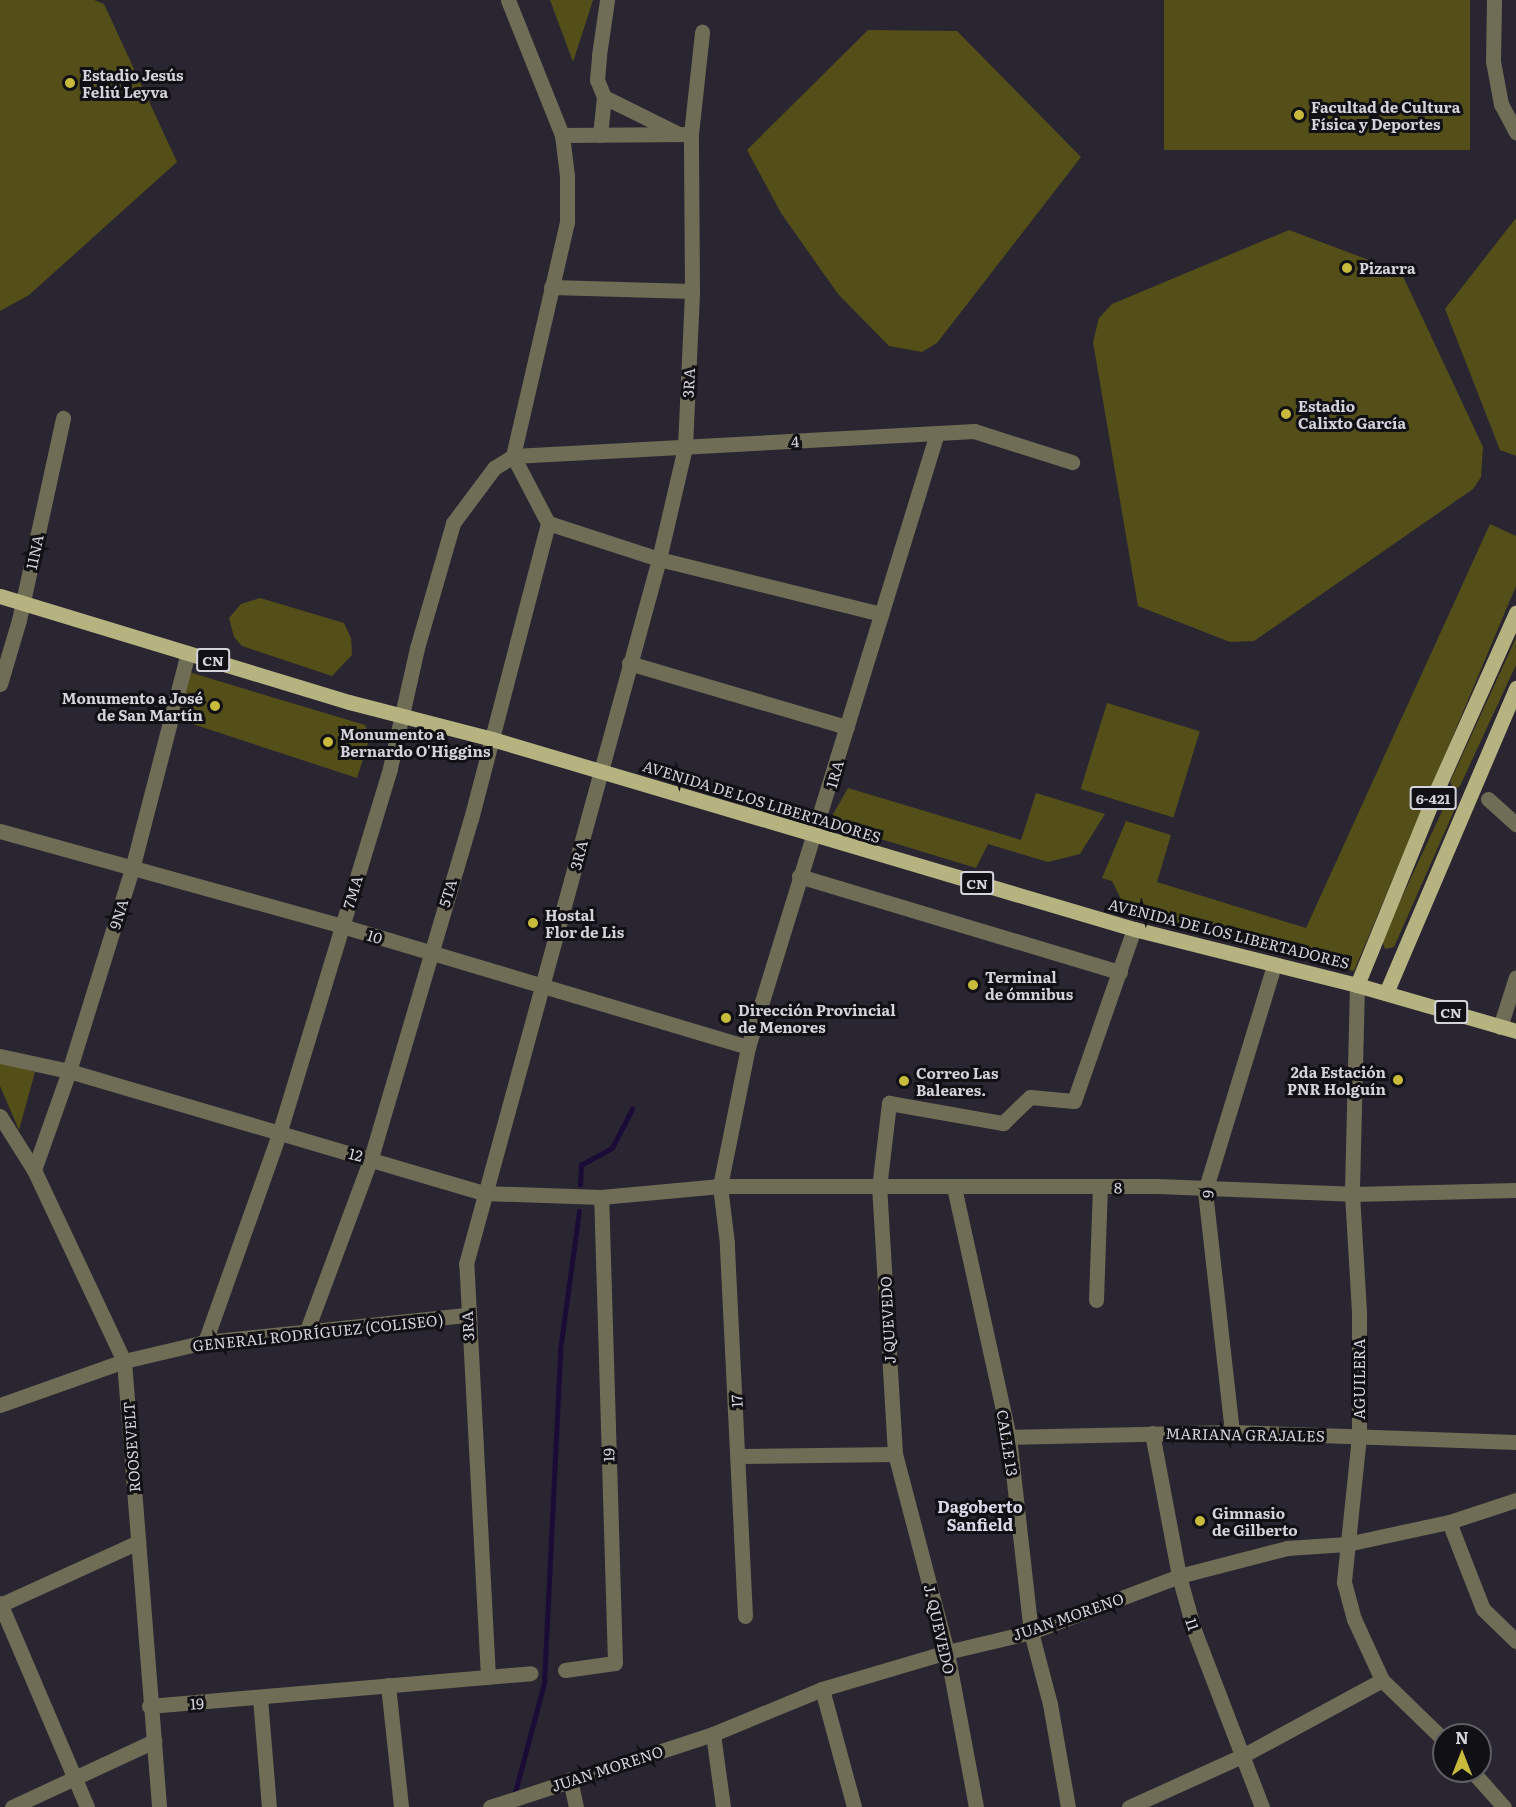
<!DOCTYPE html>
<meta charset="utf-8">
<style>
body{margin:0}
#map{position:relative;width:1516px;height:1807px;overflow:hidden;background:#292632;font-family:Literata,serif}
div>[style]{position:absolute}
.green>*{inset:0;background:#544f18;transform-origin:0 0}
.stream>*{height:4.5px;margin:-2.25px;padding:0 2.25px;transform-origin:2.25px;border-radius:2.25px;background:#1c0b37}
.minor>*{height:15px;margin:-7.5px;padding:0 7.5px;transform-origin:7.5px;border-radius:7.5px;background:#6f6d55}
.major>*{height:15px;margin:-7.5px;padding:0 7.5px;transform-origin:7.5px;border-radius:7.5px;background:#b7b380}
.dots>*{width:16px;height:16px;translate:-50% -50%;box-sizing:border-box;border:3px solid #111015;border-radius:50%}
span{translate:-50% -50%;white-space:nowrap;text-align:center;line-height:1.15;-webkit-text-stroke:6px #111015;paint-order:stroke}
.shield-label span{padding:2px 4px;background:#111015;border:2px solid;border-radius:4px;-webkit-text-stroke-width:0}
.shield-label{font-size:14px;color:#d4d2da;font-weight:700}
.poi-label{font-size:15px;color:#d4d2da;font-weight:700}
.left{translate:0 -50%;text-align:left}
.right{translate:-100% -50%;text-align:right}
.street-label{font-size:15px;color:#d4d2da}
.neighbourhood-label{font-size:16px;color:#dcd8e9;font-weight:700}
.north{position:absolute;left:1432px;top:1723px;width:60px;height:60px;box-sizing:border-box;background:#111015;border:2px solid #5f5e64;border-radius:50%;rotate:0deg;font-size:16px;font-weight:700;line-height:24px;text-align:center;color:#d4d2da}
.north::after{content:'';display:block;margin:auto;width:21px;height:27px;background:#c8bb3b;clip-path:polygon(50% 0,100% 100%,50% 72%,0 100%)}
</style>
<div id="map">
<div class="green">
<i style="clip-path:polygon(0 0,94px 0,104px 4px,177px 162px,29px 295px,0 311px)"></i>
<i style="clip-path:polygon(550px 0,593px 0,573px 62px)"></i>
<i style="left:1164px;top:0;width:306px;height:150px"></i>
<i style="clip-path:polygon(868px 30px,957px 31px,1081px 157px,937px 343px,922px 352px,889px 346px,838px 294px,781px 213px,747px 150px)"></i>
<i style="clip-path:polygon(1516px 218px,1516px 456px,1500px 450px,1445px 309px)"></i>
<i style="clip-path:polygon(1289px 230px,1401px 272px,1483px 447px,1481px 477px,1473px 489px,1254px 641px,1230px 642px,1138px 606px,1093px 342px,1099px 318px,1112px 304px)"></i>
<i style="clip-path:polygon(1490px 524px,1516px 536px,1516px 586px,1354px 971px,1126px 909px,1112px 881px,1102px 878px,1126px 821px,1171px 835px,1157px 882px,1306px 928px)"></i>
<i style="clip-path:polygon(260px 598px,344px 623px,351px 638px,352px 655px,332px 676px,242px 646px,234px 637px,229px 618px,241px 604px)"></i>
<i style="clip-path:polygon(1516px 638px,1516px 665px,1460px 786px,1454px 790px,1450px 782px)"></i>
<i style="clip-path:polygon(182px 670px,365px 725px,370px 737px,357px 778px,168px 716px)"></i>
<i style="left:1107px;top:703px;width:97px;height:90px;rotate:17deg"></i>
<i style="clip-path:polygon(848px 788px,1021px 840px,1036px 793px,1105px 814px,1080px 854px,1048px 862px,988px 844px,976px 868px,828px 823px)"></i>
<i style="clip-path:polygon(1450px 803px,1454px 811px,1394px 947px,1385px 949px,1382px 940px,1443px 809px)"></i>
<i style="clip-path:polygon(0 1062px,35px 1072px,19px 1130px,0 1086px)"></i>
</div>
<div class="stream">
<i style="left:580px;top:1185px;width:20px;rotate:-87deg"></i>
<i style="left:581px;top:1165px;width:35px;rotate:-29deg"></i>
<i style="left:612px;top:1148px;width:44px;rotate:-62.9deg"></i>
<i style="left:514px;top:1796px;width:117px;rotate:-75.1deg"></i>
<i style="left:544px;top:1683px;width:333px;rotate:-87.2deg"></i>
<i style="left:560px;top:1350px;width:140px;rotate:-82.2deg"></i>
</div>
<div class="minor">
<i style="left:508px;top:0;width:145px;rotate:68.2deg"></i>
<i style="left:562px;top:135px;width:41px;rotate:83deg"></i>
<i style="left:567px;top:176px;width:46px;rotate:90deg"></i>
<i style="left:567px;top:222px;width:240px;rotate:103deg"></i>
<i style="left:1494px;top:0;width:61px;rotate:90.9deg"></i>
<i style="left:1493px;top:61px;width:44px;rotate:79.5deg"></i>
<i style="left:1501px;top:104px;width:32px;rotate:62deg"></i>
<i style="left:604px;top:97px;width:81px;rotate:26.3deg"></i>
<i style="left:562px;top:135px;width:129px;rotate:-0.4deg"></i>
<i style="left:600px;top:135px;width:38px;rotate:-84deg"></i>
<i style="left:604px;top:97px;width:18px;rotate:-112deg"></i>
<i style="left:597px;top:80px;width:25px;rotate:-85deg"></i>
<i style="left:599px;top:55px;width:56px;rotate:-81.7deg"></i>
<i style="left:551px;top:287px;width:141px;rotate:1.6deg"></i>
<i style="left:548px;top:523px;width:117px;rotate:18deg"></i>
<i style="left:659px;top:559px;width:229px;rotate:13.9deg"></i>
<i style="left:629px;top:663px;width:227px;rotate:16.4deg"></i>
<i style="left:0;top:684px;width:67px;rotate:-73.5deg"></i>
<i style="left:19px;top:620px;width:207px;rotate:-77.7deg"></i>
<i style="left:1488px;top:799px;width:38px;rotate:42deg"></i>
<i style="left:0;top:831px;width:355px;rotate:15.5deg"></i>
<i style="left:342px;top:926px;width:424px;rotate:16.6deg"></i>
<i style="left:799px;top:876px;width:335px;rotate:16.7deg"></i>
<i style="left:1357px;top:985px;width:209px;rotate:91.4deg"></i>
<i style="left:1352px;top:1194px;width:119px;rotate:86.6deg"></i>
<i style="left:1359px;top:1313px;width:123px;rotate:90deg"></i>
<i style="left:1359px;top:1436px;width:147px;rotate:95.9deg"></i>
<i style="left:1344px;top:1582px;width:38px;rotate:75deg"></i>
<i style="left:1354px;top:1619px;width:67px;rotate:65.3deg"></i>
<i style="left:1382px;top:1680px;width:86px;rotate:44.1deg"></i>
<i style="left:1500px;top:1027px;width:52px;rotate:-72.3deg"></i>
<i style="left:0;top:1056px;width:71px;rotate:12.3deg"></i>
<i style="left:69px;top:1071px;width:433px;rotate:16.4deg"></i>
<i style="left:484px;top:1193px;width:117px;rotate:2deg"></i>
<i style="left:601px;top:1197px;width:120px;rotate:-5.3deg"></i>
<i style="left:720px;top:1186px;width:437px"></i>
<i style="left:1157px;top:1186px;width:195px;rotate:2.3deg"></i>
<i style="left:1352px;top:1194px;width:164px;rotate:-1.4deg"></i>
<i style="left:0;top:1116px;width:64px;rotate:57.8deg"></i>
<i style="left:34px;top:1170px;width:211px;rotate:64.8deg"></i>
<i style="left:124px;top:1361px;width:447px;rotate:85.5deg"></i>
<i style="left:34px;top:1170px;width:105px;rotate:-70.5deg"></i>
<i style="left:69px;top:1071px;width:212px;rotate:-72.7deg"></i>
<i style="left:132px;top:869px;width:223px;rotate:-75.5deg"></i>
<i style="left:954px;top:1187px;width:256px;rotate:77.6deg"></i>
<i style="left:1009px;top:1437px;width:196px;rotate:83.6deg"></i>
<i style="left:1031px;top:1632px;width:74px;rotate:75.2deg"></i>
<i style="left:1050px;top:1704px;width:105px;rotate:80.1deg"></i>
<i style="left:1096px;top:1300px;width:113px;rotate:-88deg"></i>
<i style="left:307px;top:1330px;width:184px;rotate:-69.6deg"></i>
<i style="left:371px;top:1158px;width:353px;rotate:-73.6deg"></i>
<i style="left:471px;top:819px;width:306px;rotate:-75.4deg"></i>
<i style="left:548px;top:523px;width:76px;rotate:-117.6deg"></i>
<i style="left:205px;top:1342px;width:221px;rotate:-70.4deg"></i>
<i style="left:279px;top:1134px;width:382px;rotate:-73.1deg"></i>
<i style="left:390px;top:768px;width:123px;rotate:-77.3deg"></i>
<i style="left:417px;top:648px;width:130px;rotate:-73.9deg"></i>
<i style="left:453px;top:523px;width:69px;rotate:-53.3deg"></i>
<i style="left:494px;top:468px;width:22px;rotate:-32deg"></i>
<i style="left:513px;top:456px;width:462px;rotate:-3.1deg"></i>
<i style="left:974px;top:431px;width:103px;rotate:17.6deg"></i>
<i style="left:0;top:1405px;width:132px;rotate:-19.5deg"></i>
<i style="left:124px;top:1361px;width:83px;rotate:-13.2deg"></i>
<i style="left:205px;top:1342px;width:262px;rotate:-5.9deg"></i>
<i style="left:1232px;top:1432px;width:243px;rotate:-96.4deg"></i>
<i style="left:1205px;top:1191px;width:236px;rotate:-73deg"></i>
<i style="left:1152px;top:1433px;width:146px;rotate:79.3deg"></i>
<i style="left:1179px;top:1576px;width:56px;rotate:74.5deg"></i>
<i style="left:1194px;top:1630px;width:190px;rotate:69deg"></i>
<i style="left:1009px;top:1437px;width:223px;rotate:-1.3deg"></i>
<i style="left:1232px;top:1432px;width:284px;rotate:2deg"></i>
<i style="left:739px;top:1456px;width:156px;rotate:-0.7deg"></i>
<i style="left:1449px;top:1522px;width:93px;rotate:68.7deg"></i>
<i style="left:1483px;top:1609px;width:46px;rotate:44.1deg"></i>
<i style="left:0;top:1603px;width:222px;rotate:66.9deg"></i>
<i style="left:0;top:1605px;width:152px;rotate:-24.5deg"></i>
<i style="left:745px;top:1616px;width:373px;rotate:-92.8deg"></i>
<i style="left:727px;top:1243px;width:57px;rotate:-97deg"></i>
<i style="left:720px;top:1186px;width:142px;rotate:-78.6deg"></i>
<i style="left:748px;top:1047px;width:642px;rotate:-72.89deg"></i>
<i style="left:565px;top:1670px;width:50px;rotate:-8deg"></i>
<i style="left:615px;top:1663px;width:466px;rotate:-91.7deg"></i>
<i style="left:488px;top:1677px;width:414px;rotate:-93deg"></i>
<i style="left:466px;top:1264px;width:731px;rotate:-74.69deg"></i>
<i style="left:659px;top:559px;width:115px;rotate:-76.9deg"></i>
<i style="left:685px;top:447px;width:156px;rotate:-87.4deg"></i>
<i style="left:692px;top:291px;width:157px;rotate:-90.4deg"></i>
<i style="left:691px;top:134px;width:103px;rotate:-83.8deg"></i>
<i style="left:388px;top:1685px;width:123px;rotate:83.9deg"></i>
<i style="left:822px;top:1689px;width:122px;rotate:74.8deg"></i>
<i style="left:260px;top:1698px;width:109px;rotate:85.3deg"></i>
<i style="left:149px;top:1706px;width:383px;rotate:-4.9deg"></i>
<i style="left:713px;top:1734px;width:74px;rotate:82.2deg"></i>
<i style="left:1472px;top:1771px;width:48px;rotate:48.4deg"></i>
<i style="left:570px;top:1779px;width:29px;rotate:78deg"></i>
<i style="left:12px;top:1807px;width:157px;rotate:-24.9deg"></i>
<i style="left:490px;top:1807px;width:235px;rotate:-18.1deg"></i>
<i style="left:713px;top:1734px;width:118px;rotate:-22.4deg"></i>
<i style="left:822px;top:1689px;width:130px;rotate:-16.5deg"></i>
<i style="left:947px;top:1652px;width:86px;rotate:-13.4deg"></i>
<i style="left:1031px;top:1632px;width:158px;rotate:-20.7deg"></i>
<i style="left:1179px;top:1576px;width:112px;rotate:-14.5deg"></i>
<i style="left:1287px;top:1548px;width:60px;rotate:-3.8deg"></i>
<i style="left:1347px;top:1544px;width:104px;rotate:-12.2deg"></i>
<i style="left:1449px;top:1522px;width:71px;rotate:-18.2deg"></i>
<i style="left:976px;top:1807px;width:158px;rotate:-100.6deg"></i>
<i style="left:947px;top:1652px;width:205px;rotate:-104.7deg"></i>
<i style="left:895px;top:1454px;width:266px;rotate:-93.4deg"></i>
<i style="left:879px;top:1188px;width:86px;rotate:-83.3deg"></i>
<i style="left:889px;top:1103px;width:116px;rotate:10deg"></i>
<i style="left:1003px;top:1123px;width:37px;rotate:-44deg"></i>
<i style="left:1030px;top:1097px;width:44px;rotate:5.2deg"></i>
<i style="left:1074px;top:1101px;width:182px;rotate:-70.8deg"></i>
<i style="left:1129px;top:1807px;width:126px;rotate:-24.3deg"></i>
<i style="left:1244px;top:1755px;width:157px;rotate:-28.5deg"></i>
</div>
<div class="major">
<i style="left:0;top:596px;width:365px;rotate:16.9deg"></i>
<i style="left:349px;top:702px;width:148px;rotate:14.5deg"></i>
<i style="left:492px;top:739px;width:670px;rotate:16.49deg"></i>
<i style="left:1134px;top:929px;width:230px;rotate:14.1deg"></i>
<i style="left:1357px;top:985px;width:166px;rotate:16.1deg"></i>
<i style="left:1357px;top:985px;width:204px;rotate:-67.8deg"></i>
<i style="left:1434px;top:796px;width:201px;rotate:-65.9deg"></i>
<i style="left:1386px;top:993px;width:332px;rotate:-66.9deg"></i>
</div>
<div class="dots">
<i style="left:70px;top:83px;background:#c8bb3b"></i>
<i style="left:1299px;top:115px;background:#c8bb3b"></i>
<i style="left:1347px;top:268px;background:#c8bb3b"></i>
<i style="left:1286px;top:414px;background:#c8bb3b"></i>
<i style="left:215px;top:706px;background:#c8bb3b"></i>
<i style="left:328px;top:742px;background:#c8bb3b"></i>
<i style="left:533px;top:923px;background:#c8bb3b"></i>
<i style="left:973px;top:985px;background:#c8bb3b"></i>
<i style="left:726px;top:1018px;background:#c8bb3b"></i>
<i style="left:1398px;top:1080px;background:#c8bb3b"></i>
<i style="left:904px;top:1081px;background:#c8bb3b"></i>
<i style="left:1200px;top:1521px;background:#c8bb3b"></i>
</div>
<div class="shield-label">
<span style="left:213px;top:660px">CN</span>
<span style="left:1433px;top:798px">6-421</span>
<span style="left:977px;top:883px">CN</span>
<span style="left:1451px;top:1012px">CN</span>
</div>
<div class="poi-label">
<span class="left" style="left:82px;top:83px">Estadio Jesús<br>Feliú Leyva</span>
<span class="left" style="left:1311px;top:115px">Facultad de Cultura<br>Física y Deportes</span>
<span class="left" style="left:1359px;top:268px">Pizarra</span>
<span class="left" style="left:1298px;top:414px">Estadio<br>Calixto García</span>
<span class="right" style="left:203px;top:706px">Monumento a José<br>de San Martín</span>
<span class="left" style="left:340px;top:742px">Monumento a<br>Bernardo O'Higgins</span>
<span class="left" style="left:545px;top:923px">Hostal<br>Flor de Lis</span>
<span class="left" style="left:985px;top:985px">Terminal<br>de ómnibus</span>
<span class="left" style="left:738px;top:1018px">Dirección Provincial<br>de Menores</span>
<span class="right" style="left:1386px;top:1080px">2da Estación<br>PNR Holguín</span>
<span class="left" style="left:916px;top:1081px">Correo Las<br>Baleares.</span>
<span class="left" style="left:1212px;top:1521px">Gimnasio<br>de Gilberto</span>
</div>
<div class="street-label">
<span style="left:688px;top:383px;rotate:-87deg">3RA</span>
<span style="left:795px;top:441px;rotate:-3deg">4</span>
<span style="left:34px;top:552px;rotate:-78deg">11NA</span>
<span style="left:834px;top:774px;rotate:-74deg">1RA</span>
<span style="left:762px;top:801px;rotate:17deg">AVENIDA DE LOS LIBERTADORES</span>
<span style="left:578px;top:855px;rotate:-76deg">3RA</span>
<span style="left:352px;top:892px;rotate:-73deg">7MA</span>
<span style="left:447px;top:893px;rotate:-73deg">5TA</span>
<span style="left:118px;top:914px;rotate:-73deg">9NA</span>
<span style="left:1229px;top:933px;rotate:14deg">AVENIDA DE LOS LIBERTADORES</span>
<span style="left:375px;top:936px;rotate:17deg">10</span>
<span style="left:356px;top:1154px;rotate:14deg">12</span>
<span style="left:1118px;top:1187px;rotate:-1deg">8</span>
<span style="left:1207px;top:1194px;rotate:-87deg">9</span>
<span style="left:887px;top:1320px;rotate:-93deg">J QUEVEDO</span>
<span style="left:467px;top:1326px;rotate:-93deg">3RA</span>
<span style="left:318px;top:1332px;rotate:-6deg">GENERAL RODRÍGUEZ (COLISEO)</span>
<span style="left:1359px;top:1379px;rotate:-90deg">AGUILERA</span>
<span style="left:736px;top:1401px;rotate:-93deg">17</span>
<span style="left:1245px;top:1434px;rotate:1deg">MARIANA GRAJALES</span>
<span style="left:1008px;top:1443px;rotate:81deg">CALLE 13</span>
<span style="left:131px;top:1447px;rotate:-94deg">ROOSEVELT</span>
<span style="left:608px;top:1455px;rotate:-92deg">19</span>
<span style="left:1068px;top:1616px;rotate:-19deg">JUAN MORENO</span>
<span style="left:1193px;top:1624px;rotate:72deg">11</span>
<span style="left:940px;top:1629px;rotate:77deg">J. QUEVEDO</span>
<span style="left:197px;top:1703px;rotate:-4deg">19</span>
<span style="left:607px;top:1768px;rotate:-18deg">JUAN MORENO</span>
</div>
<div class="neighbourhood-label">
<span style="left:980px;top:1515px">Dagoberto<br>Sanfield</span>
</div>
<div class="north">N</div>
</div>
